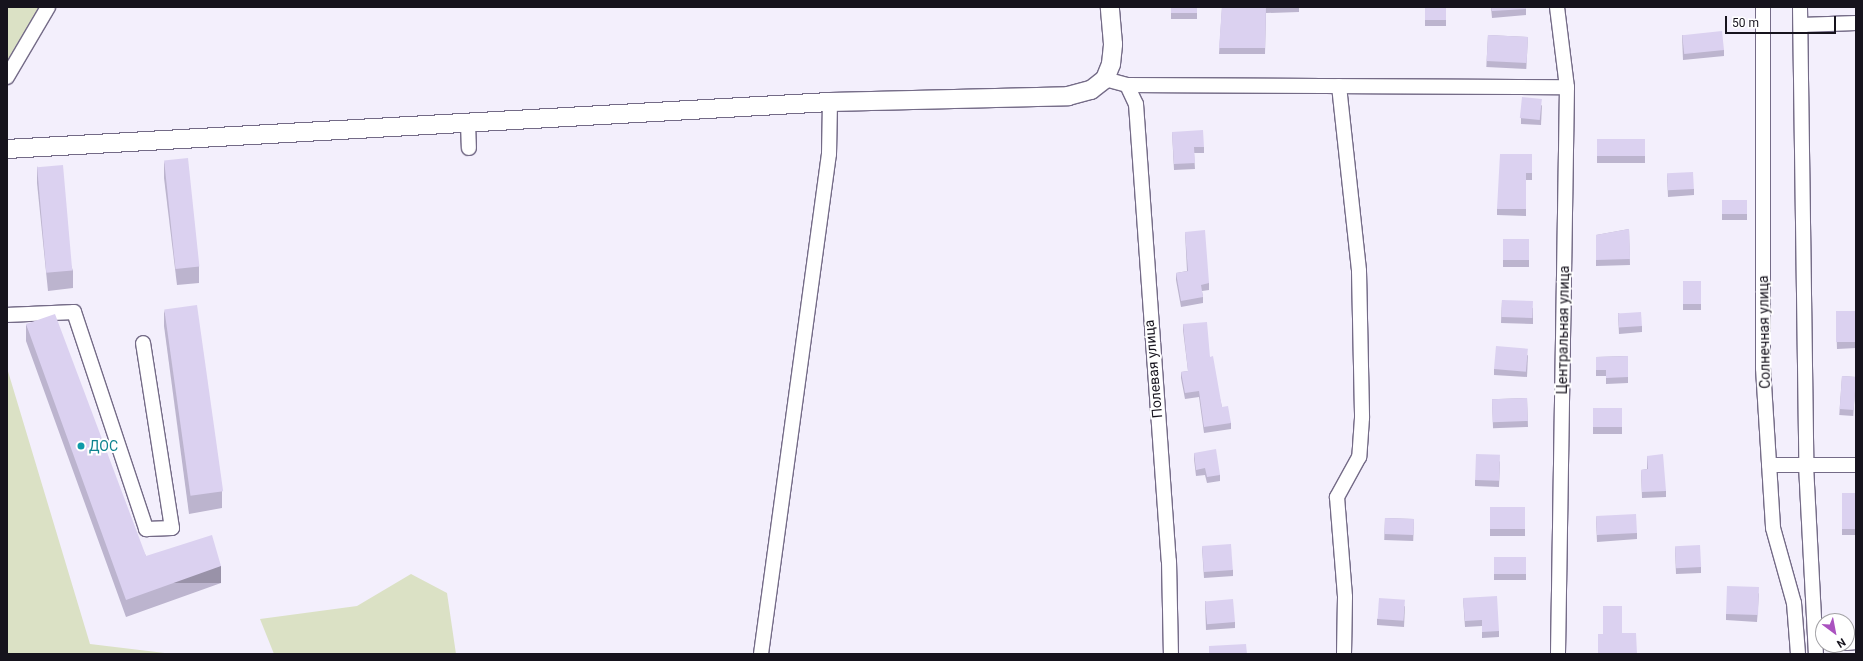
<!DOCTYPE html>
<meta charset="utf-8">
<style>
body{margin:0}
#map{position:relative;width:1863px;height:661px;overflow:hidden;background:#f3effc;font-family:Roboto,sans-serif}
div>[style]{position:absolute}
.green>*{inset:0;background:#dbe1c5}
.roads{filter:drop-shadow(1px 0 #746b87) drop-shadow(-1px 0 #746b87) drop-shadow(0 1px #746b87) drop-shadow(0 -1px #746b87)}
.minor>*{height:14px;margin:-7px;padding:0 7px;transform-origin:7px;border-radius:7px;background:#fff}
.major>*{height:18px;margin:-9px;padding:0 9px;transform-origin:9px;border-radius:9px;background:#fff}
.wall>*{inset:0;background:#bcb4ce;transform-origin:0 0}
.shaded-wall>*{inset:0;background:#9992a8;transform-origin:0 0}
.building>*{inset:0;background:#dbd1f0;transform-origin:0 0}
.dots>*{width:11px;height:11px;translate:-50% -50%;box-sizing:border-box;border:2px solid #fff;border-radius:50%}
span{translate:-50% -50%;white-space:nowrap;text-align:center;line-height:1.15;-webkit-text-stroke:4px #fff;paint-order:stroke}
.street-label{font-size:14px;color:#16131d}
.culture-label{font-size:14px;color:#0d838f}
.left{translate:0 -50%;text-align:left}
.frame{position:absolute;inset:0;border:8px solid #16131d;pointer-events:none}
.north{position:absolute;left:1815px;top:613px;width:40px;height:40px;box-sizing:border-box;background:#fff;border:1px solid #a2a1a5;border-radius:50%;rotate:148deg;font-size:11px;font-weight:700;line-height:16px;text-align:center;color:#16131d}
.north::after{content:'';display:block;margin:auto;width:14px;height:18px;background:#aa52bf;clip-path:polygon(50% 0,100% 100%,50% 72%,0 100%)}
.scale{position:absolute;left:1725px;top:16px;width:111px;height:18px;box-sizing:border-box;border:2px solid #16131d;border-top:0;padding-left:5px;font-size:12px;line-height:14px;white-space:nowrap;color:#16131d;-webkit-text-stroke:3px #fff;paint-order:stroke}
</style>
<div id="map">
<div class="green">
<i style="clip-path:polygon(7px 7px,41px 7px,7px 65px)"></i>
<i style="clip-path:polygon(7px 368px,90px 644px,173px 654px,7px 654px)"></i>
<i style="clip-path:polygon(411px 574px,447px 593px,456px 654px,274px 654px,260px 619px,357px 606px)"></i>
</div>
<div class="roads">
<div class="minor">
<i style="left:1557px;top:7px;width:81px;rotate:82.9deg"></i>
<i style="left:1567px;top:87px;width:567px;rotate:90.91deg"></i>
<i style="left:1763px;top:7px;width:361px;rotate:90deg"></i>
<i style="left:1763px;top:368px;width:160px;rotate:86.4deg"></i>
<i style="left:1773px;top:528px;width:78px;rotate:74.4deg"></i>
<i style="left:1794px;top:603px;width:51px;rotate:85.5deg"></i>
<i style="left:1800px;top:7px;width:458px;rotate:89.2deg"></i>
<i style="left:1806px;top:465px;width:189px;rotate:87deg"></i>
<i style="left:1801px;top:25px;width:55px;rotate:-2.1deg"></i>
<i style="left:7px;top:77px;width:81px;rotate:-59.6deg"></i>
<i style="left:1105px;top:79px;width:23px;rotate:15deg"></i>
<i style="left:1127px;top:85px;width:440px;rotate:0.3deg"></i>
<i style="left:1127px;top:85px;width:21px;rotate:65deg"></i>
<i style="left:1136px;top:104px;width:458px;rotate:85.9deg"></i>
<i style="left:1169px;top:561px;width:93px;rotate:88.8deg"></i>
<i style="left:1339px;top:86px;width:186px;rotate:83.8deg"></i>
<i style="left:1359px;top:271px;width:147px;rotate:88.8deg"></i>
<i style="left:1362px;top:418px;width:39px;rotate:94deg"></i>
<i style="left:1359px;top:457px;width:46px;rotate:118.8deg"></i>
<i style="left:1337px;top:497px;width:100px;rotate:85.4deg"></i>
<i style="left:1345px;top:597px;width:57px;rotate:91deg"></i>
<i style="left:468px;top:123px;width:25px;rotate:88deg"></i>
<i style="left:7px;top:315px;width:67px;rotate:-2.6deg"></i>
<i style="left:74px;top:312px;width:229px;rotate:71.6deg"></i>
<i style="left:146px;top:529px;width:26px;rotate:-2deg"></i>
<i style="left:172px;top:528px;width:187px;rotate:-98.9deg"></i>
<i style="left:1769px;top:465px;width:87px"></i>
<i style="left:1847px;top:643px;width:9px;rotate:-6deg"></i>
<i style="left:761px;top:654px;width:505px;rotate:-82.26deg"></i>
<i style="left:829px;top:154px;width:52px;rotate:-88.9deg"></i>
</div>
<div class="major">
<i style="left:7px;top:149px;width:824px;rotate:-3.27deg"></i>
<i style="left:830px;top:102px;width:238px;rotate:-1.4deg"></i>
<i style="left:1068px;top:96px;width:24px;rotate:-15deg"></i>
<i style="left:1091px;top:90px;width:18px;rotate:-38deg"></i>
<i style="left:1105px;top:79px;width:16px;rotate:-68deg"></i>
<i style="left:1111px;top:64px;width:20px;rotate:-84deg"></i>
<i style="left:1113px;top:44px;width:37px;rotate:-95deg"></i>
</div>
</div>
<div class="wall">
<i style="left:1171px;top:7px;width:26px;height:12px"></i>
<i style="clip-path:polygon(1222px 7px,1299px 7px,1299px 12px,1266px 13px,1265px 54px,1219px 54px)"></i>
<i style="left:1425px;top:7px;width:21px;height:19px"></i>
<i style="clip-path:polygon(1491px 7px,1526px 7px,1526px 15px,1492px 18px)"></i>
<i style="left:1488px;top:35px;width:40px;height:32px;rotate:3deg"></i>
<i style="clip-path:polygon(1682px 35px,1724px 50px,1724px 56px,1683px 60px)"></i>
<i style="clip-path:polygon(1542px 105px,1541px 125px,1521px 124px,1521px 118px)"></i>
<i style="clip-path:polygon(1172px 132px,1204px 147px,1204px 153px,1194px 153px,1195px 169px,1174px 170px)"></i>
<i style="left:1645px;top:139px;width:24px;height:48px;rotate:90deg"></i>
<i style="clip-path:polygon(1532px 154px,1532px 180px,1526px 180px,1526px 216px,1497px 215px,1497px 209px)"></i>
<i style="clip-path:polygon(164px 161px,199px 266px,199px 283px,177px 285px,164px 178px)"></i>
<i style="clip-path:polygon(37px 166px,73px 271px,73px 288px,48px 291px,37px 183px)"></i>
<i style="clip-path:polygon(1667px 174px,1694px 189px,1694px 195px,1668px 197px)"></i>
<i style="left:1722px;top:200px;width:25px;height:20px"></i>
<i style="clip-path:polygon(1629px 229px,1630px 265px,1596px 266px,1596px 235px)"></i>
<i style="clip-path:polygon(1185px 232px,1209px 283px,1209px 290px,1202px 291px,1203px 297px,1203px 303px,1181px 307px,1176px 280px,1176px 273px,1187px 271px)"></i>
<i style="left:1503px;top:239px;width:26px;height:28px"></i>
<i style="left:1683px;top:281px;width:18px;height:29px"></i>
<i style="clip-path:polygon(1502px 300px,1533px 308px,1533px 324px,1501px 323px)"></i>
<i style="clip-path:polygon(164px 310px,222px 491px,222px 508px,189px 514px,164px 326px)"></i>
<i style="clip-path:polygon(1856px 311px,1856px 348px,1837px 349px,1836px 318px)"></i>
<i style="clip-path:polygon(1618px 313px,1642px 326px,1642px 332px,1619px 334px)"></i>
<i style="clip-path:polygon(26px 324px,146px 556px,221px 583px,126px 617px,26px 341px)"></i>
<i style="clip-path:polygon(1183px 324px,1210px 357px,1222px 407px,1231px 423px,1231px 429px,1204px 433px,1199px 397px,1185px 399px,1181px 378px,1181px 372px,1188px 371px,1183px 330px)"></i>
<i style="clip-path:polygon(1528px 355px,1527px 377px,1494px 375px,1494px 369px)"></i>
<i style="clip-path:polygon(1628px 356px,1628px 383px,1606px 384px,1606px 376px,1596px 376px,1596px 357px)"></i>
<i style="left:1842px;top:376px;width:14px;height:39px;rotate:4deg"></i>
<i style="left:1527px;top:398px;width:29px;height:35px;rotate:88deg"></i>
<i style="left:1593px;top:408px;width:29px;height:26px"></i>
<i style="clip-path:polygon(1194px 453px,1220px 475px,1220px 481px,1207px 483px,1205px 475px,1196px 476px,1194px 459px)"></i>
<i style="clip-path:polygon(1647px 456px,1666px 491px,1666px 497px,1642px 498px,1641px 470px,1647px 469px)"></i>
<i style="clip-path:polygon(1500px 461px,1499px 487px,1475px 486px,1475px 480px)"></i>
<i style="left:1856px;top:493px;width:42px;height:14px;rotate:90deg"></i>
<i style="left:1525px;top:507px;width:29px;height:35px;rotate:90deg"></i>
<i style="clip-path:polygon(1596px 517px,1637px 533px,1637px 539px,1597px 542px)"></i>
<i style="left:1385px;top:518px;width:29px;height:22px;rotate:2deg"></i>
<i style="clip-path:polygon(1202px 547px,1233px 570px,1233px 576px,1204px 578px)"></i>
<i style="clip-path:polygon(1675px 547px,1701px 567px,1701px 573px,1676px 574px)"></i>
<i style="left:1526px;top:557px;width:23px;height:32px;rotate:90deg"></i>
<i style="clip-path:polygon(1759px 593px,1757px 622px,1726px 620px,1726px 614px)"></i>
<i style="clip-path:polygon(1463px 598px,1499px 631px,1499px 637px,1482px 638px,1482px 626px,1465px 627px)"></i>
<i style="clip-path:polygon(1205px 601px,1235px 622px,1235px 628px,1206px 630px)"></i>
<i style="clip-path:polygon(1405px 606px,1404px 627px,1377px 625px,1377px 619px)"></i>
</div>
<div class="shaded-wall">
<i style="left:221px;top:566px;width:17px;height:101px;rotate:90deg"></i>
</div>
<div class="building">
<i style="left:1171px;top:7px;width:26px;height:6px"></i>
<i style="clip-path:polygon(1222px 7px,1268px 7px,1266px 7px,1265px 48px,1219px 48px)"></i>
<i style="left:1425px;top:7px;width:21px;height:13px"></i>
<i style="clip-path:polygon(1491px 7px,1526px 7px,1526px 9px,1492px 11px)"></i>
<i style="left:1722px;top:31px;width:19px;height:40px;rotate:84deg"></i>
<i style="left:1488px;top:35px;width:40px;height:26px;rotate:3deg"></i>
<i style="left:1522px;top:97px;width:20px;height:21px;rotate:6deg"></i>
<i style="clip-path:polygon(1203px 130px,1204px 147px,1194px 147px,1195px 163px,1174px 164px,1172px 132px)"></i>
<i style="left:1645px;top:139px;width:17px;height:48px;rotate:90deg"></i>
<i style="clip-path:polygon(1500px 154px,1532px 154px,1532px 173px,1526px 173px,1526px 209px,1497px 209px)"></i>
<i style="left:188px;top:158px;width:109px;height:24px;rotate:84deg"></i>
<i style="left:63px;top:165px;width:106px;height:26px;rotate:85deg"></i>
<i style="left:1693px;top:172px;width:17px;height:26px;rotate:87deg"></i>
<i style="left:1722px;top:200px;width:25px;height:14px"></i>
<i style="clip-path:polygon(1629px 229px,1630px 259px,1596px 260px,1596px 235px)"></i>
<i style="clip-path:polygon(1205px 230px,1209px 283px,1201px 285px,1203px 297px,1181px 301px,1176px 273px,1188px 271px,1185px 232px)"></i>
<i style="left:1503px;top:239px;width:26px;height:21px"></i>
<i style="left:1683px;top:281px;width:18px;height:23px"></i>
<i style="left:1502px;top:300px;width:31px;height:17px;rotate:2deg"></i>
<i style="left:197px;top:305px;width:188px;height:33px;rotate:82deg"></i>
<i style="left:1856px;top:311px;width:31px;height:20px;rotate:90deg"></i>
<i style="left:1641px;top:312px;width:14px;height:23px;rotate:86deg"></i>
<i style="clip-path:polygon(55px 314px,146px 556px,212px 535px,221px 566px,126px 600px,26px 324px)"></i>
<i style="clip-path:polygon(1207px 322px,1210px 357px,1213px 356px,1222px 407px,1228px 406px,1231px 423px,1204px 427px,1199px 391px,1185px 393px,1181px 372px,1188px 371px,1183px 324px)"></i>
<i style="left:1496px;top:346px;width:32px;height:23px;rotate:5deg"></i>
<i style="clip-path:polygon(1628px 356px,1628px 377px,1606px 378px,1606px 370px,1596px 370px,1596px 357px)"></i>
<i style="left:1842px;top:376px;width:14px;height:33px;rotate:4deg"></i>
<i style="left:1527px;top:398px;width:23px;height:35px;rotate:88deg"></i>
<i style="left:1593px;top:408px;width:29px;height:19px"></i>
<i style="clip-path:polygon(1216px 449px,1220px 475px,1207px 477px,1205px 468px,1196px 470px,1194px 453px)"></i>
<i style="left:1476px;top:454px;width:24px;height:26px;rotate:2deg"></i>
<i style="clip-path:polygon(1663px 454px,1666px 491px,1642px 492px,1641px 470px,1648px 469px,1647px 456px)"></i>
<i style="left:1856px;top:493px;width:36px;height:14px;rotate:90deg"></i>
<i style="left:1525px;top:507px;width:22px;height:35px;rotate:90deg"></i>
<i style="left:1636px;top:514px;width:19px;height:40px;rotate:87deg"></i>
<i style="left:1385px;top:518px;width:29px;height:16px;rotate:2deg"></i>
<i style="left:1231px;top:544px;width:26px;height:29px;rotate:86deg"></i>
<i style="left:1700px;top:545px;width:22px;height:25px;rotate:87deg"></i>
<i style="left:1526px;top:557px;width:17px;height:32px;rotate:90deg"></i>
<i style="left:1727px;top:586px;width:32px;height:28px;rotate:2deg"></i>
<i style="clip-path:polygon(1497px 596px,1499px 631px,1482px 632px,1482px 620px,1465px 621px,1463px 598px)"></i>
<i style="left:1379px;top:598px;width:26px;height:21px;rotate:4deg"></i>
<i style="left:1233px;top:599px;width:23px;height:28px;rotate:85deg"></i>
<i style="clip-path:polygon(1603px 606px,1622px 606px,1622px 633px,1636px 633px,1637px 654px,1598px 654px,1598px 634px,1603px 634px)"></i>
<i style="clip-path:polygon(1246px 644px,1247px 654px,1209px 654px,1209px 646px)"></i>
</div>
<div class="dots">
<i style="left:81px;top:446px;background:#0f9aa8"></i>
</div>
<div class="street-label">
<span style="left:1563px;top:330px;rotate:-89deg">Центральная улица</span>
<span style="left:1764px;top:332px;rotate:-91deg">Солнечная улица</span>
<span style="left:1153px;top:369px;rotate:-95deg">Полевая улица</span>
</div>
<div class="culture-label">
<span class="left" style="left:89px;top:446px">ДОС</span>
</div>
<div class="frame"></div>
<div class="north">N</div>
<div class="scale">50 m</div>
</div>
